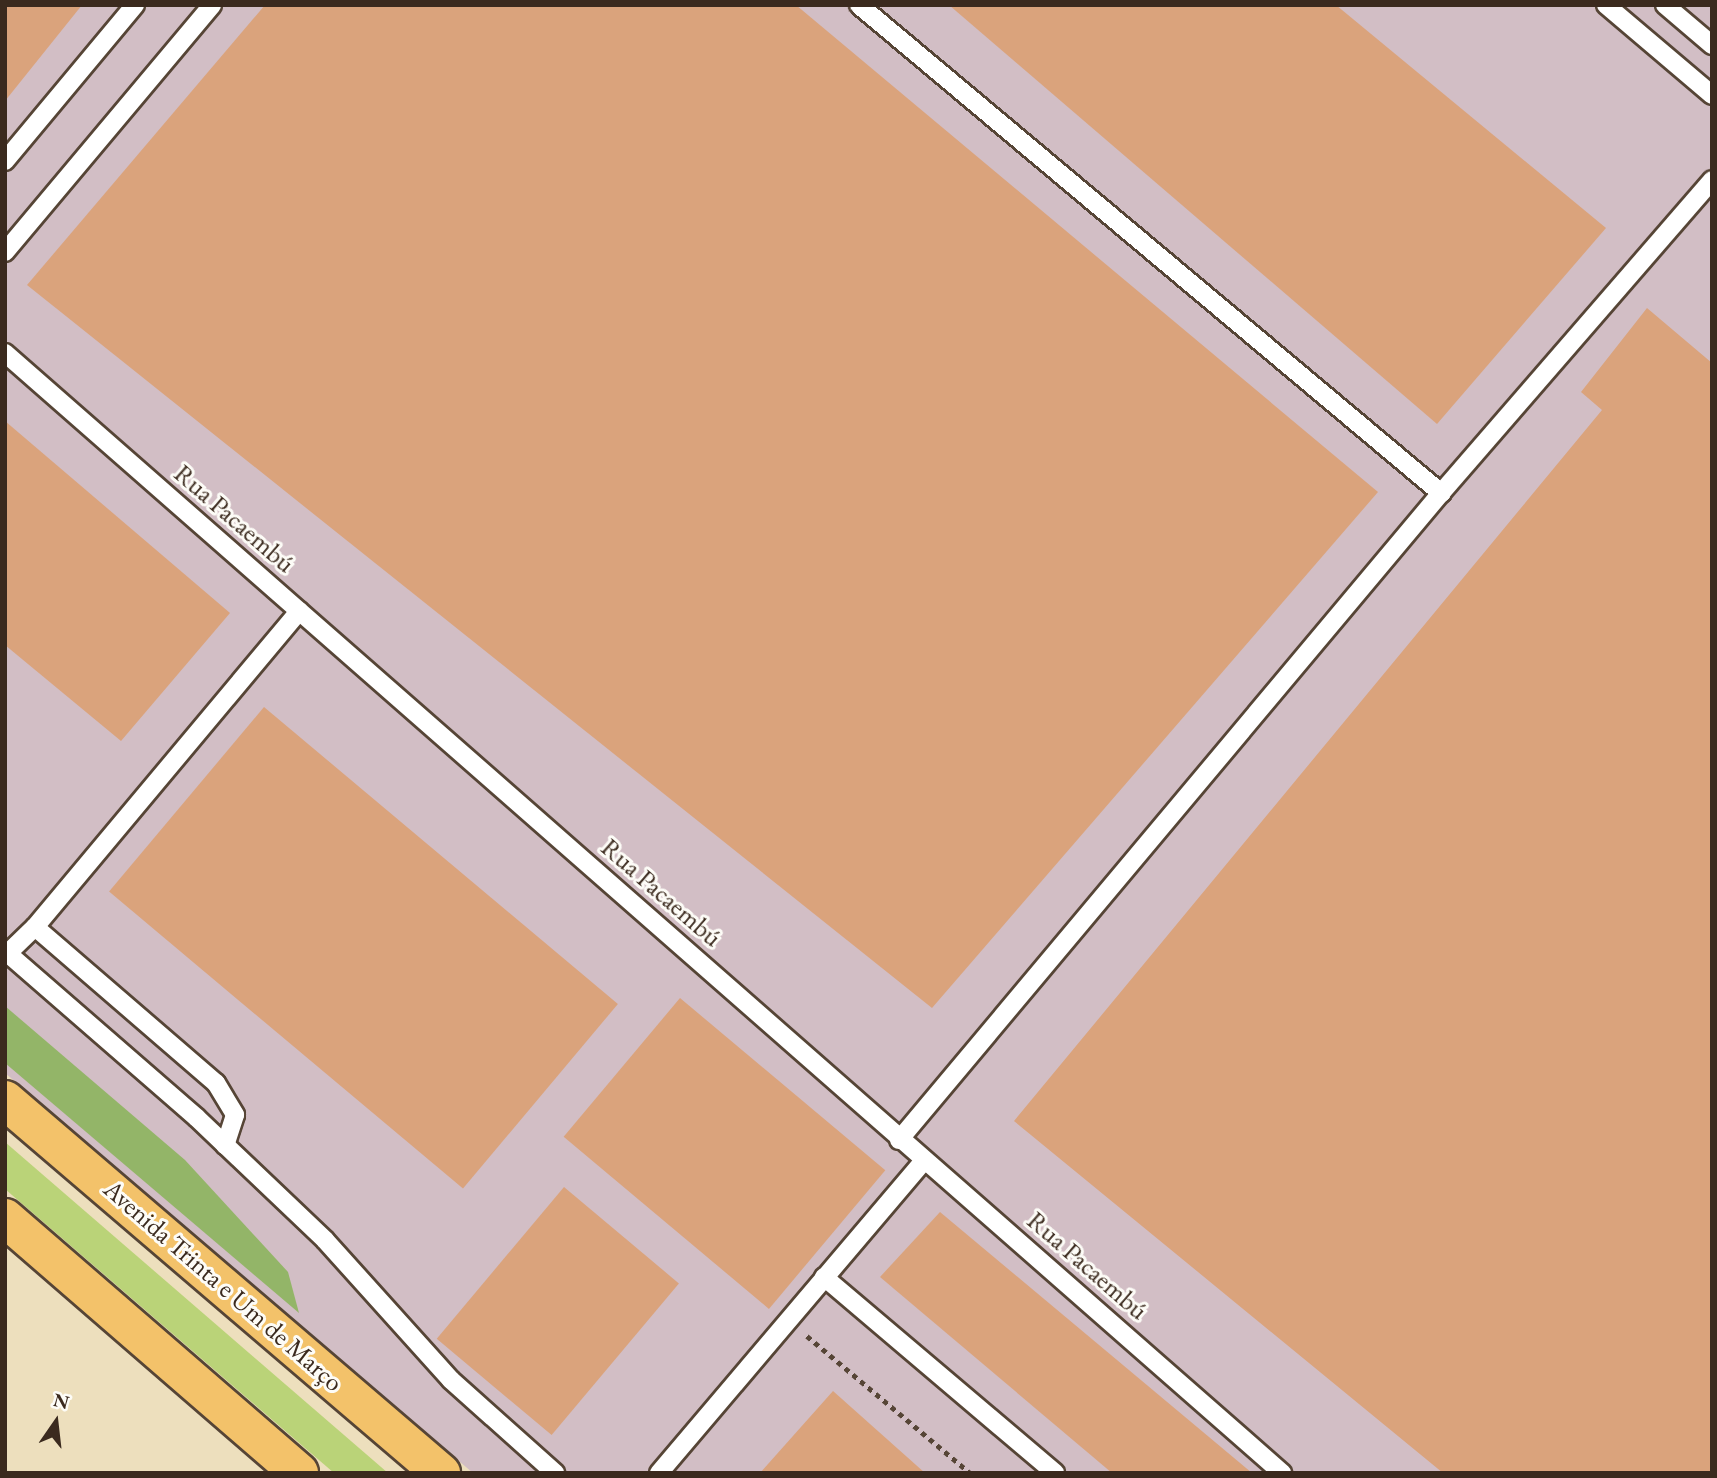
<!DOCTYPE html>
<meta charset="utf-8">
<style>
body{margin:0}
#map{position:relative;width:1717px;height:1478px;overflow:hidden;background:#eddfbd;font-family:"EB Garamond",serif}
div>[style]{position:absolute}
.industrial>*{inset:0;background:#d2bec5}
.green>*{inset:0;background:#bad378}
.forest>*{inset:0;background:#93b568}
.building>*{inset:0;background:#daa37c;transform-origin:0 0}
.path>*{height:4.5px;margin-top:-2.25px;transform-origin:0;background:repeating-linear-gradient(90deg,#564536 0 5px,transparent 0 10px)}
.roads{filter:drop-shadow(2px 0 #564536) drop-shadow(-2px 0 #564536) drop-shadow(0 2px #564536) drop-shadow(0 -2px #564536)}
.service>*{height:18px;margin:-9px;padding:0 9px;transform-origin:9px;border-radius:9px;background:#fff}
.primary>*{height:38px;margin:-19px;padding:0 19px;transform-origin:19px;border-radius:19px;background:#f3c26a}
span{translate:-50% -50%;white-space:nowrap;text-align:center;line-height:1.15;-webkit-text-stroke:6px #fdfcf7;paint-order:stroke}
.street-label{font-size:26px;color:#3b2a1e}
.frame{position:absolute;inset:0;border:7px solid #3b2a1e;pointer-events:none}
.north{position:absolute;left:21px;top:1387px;width:70px;height:70px;-webkit-text-stroke:5px #fdfcf7;paint-order:stroke;rotate:14deg;font-size:19px;font-weight:700;line-height:28px;text-align:center;color:#3b2a1e}
.north::after{content:'';display:block;margin:auto;width:24px;height:32px;background:#3b2a1e;clip-path:polygon(50% 0,100% 100%,50% 72%,0 100%)}
</style>
<div id="map">
<div class="industrial">
<i style="clip-path:polygon(5px 5px,1712px 5px,1712px 1473px,473px 1473px,5px 1073px)"></i>
</div>
<div class="green">
<i style="clip-path:polygon(5px 1142px,388px 1473px,334px 1473px,5px 1189px)"></i>
</div>
<div class="forest">
<i style="clip-path:polygon(5px 1006px,185px 1160px,288px 1272px,299px 1313px,5px 1063px)"></i>
</div>
<div class="building">
<i style="clip-path:polygon(5px 5px,82px 5px,5px 101px)"></i>
<i style="clip-path:polygon(265px 5px,796px 5px,1378px 492px,932px 1008px,27px 285px)"></i>
<i style="clip-path:polygon(949px 5px,1336px 5px,1606px 228px,1437px 424px)"></i>
<i style="clip-path:polygon(1647px 308px,1712px 363px,1712px 1473px,1443px 1473px,1014px 1121px,1602px 410px,1581px 392px)"></i>
<i style="clip-path:polygon(5px 421px,230px 613px,121px 741px,5px 645px)"></i>
<i style="left:264px;top:707px;width:462px;height:241px;rotate:40deg"></i>
<i style="left:680px;top:998px;width:268px;height:181px;rotate:40deg"></i>
<i style="left:564px;top:1187px;width:150px;height:198px;rotate:40deg"></i>
<i style="clip-path:polygon(940px 1212px,1252px 1473px,1112px 1473px,880px 1277px)"></i>
<i style="clip-path:polygon(833px 1391px,925px 1473px,760px 1473px)"></i>
</div>
<div class="path">
<i style="left:807px;top:1336px;width:213px;rotate:40deg"></i>
</div>
<div class="roads">
<div class="service">
<i style="left:859px;top:5px;width:760px;rotate:39.98deg"></i>
<i style="left:1441px;top:493px;width:414px;rotate:-49.1deg"></i>
<i style="left:1606px;top:5px;width:139px;rotate:40.3deg"></i>
<i style="left:1665px;top:5px;width:62px;rotate:40.4deg"></i>
<i style="left:5px;top:161px;width:203px;rotate:-50.2deg"></i>
<i style="left:5px;top:252px;width:322px;rotate:-50deg"></i>
<i style="left:5px;top:353px;width:1699px;rotate:41.25deg"></i>
<i style="left:35px;top:927px;width:412px;rotate:-50.1deg"></i>
<i style="left:5px;top:951px;width:254px;rotate:41deg"></i>
<i style="left:197px;top:1118px;width:177px;rotate:43.6deg"></i>
<i style="left:325px;top:1240px;width:188px;rotate:48deg"></i>
<i style="left:451px;top:1380px;width:140px;rotate:41.8deg"></i>
<i style="left:8px;top:953px;width:37px;rotate:-44deg"></i>
<i style="left:35px;top:927px;width:239px;rotate:40.8deg"></i>
<i style="left:216px;top:1083px;width:37px;rotate:59deg"></i>
<i style="left:235px;top:1115px;width:32px;rotate:108deg"></i>
<i style="left:899px;top:1140px;width:844px;rotate:-50.05deg"></i>
<i style="left:824px;top:1277px;width:303px;rotate:40.3deg"></i>
<i style="left:659px;top:1473px;width:408px;rotate:-49.7deg"></i>
</div>
<div class="primary">
<i style="left:5px;top:1100px;width:574px;rotate:40.55deg"></i>
<i style="left:5px;top:1218px;width:389px;rotate:40.9deg"></i>
</div>
</div>
<div class="street-label">
<span style="left:234px;top:519px;rotate:41deg">Rua Pacaembú</span>
<span style="left:661px;top:893px;rotate:41deg">Rua Pacaembú</span>
<span style="left:1087px;top:1266px;rotate:41deg">Rua Pacaembú</span>
<span style="left:223px;top:1286px;rotate:41deg">Avenida Trinta e Um de Março</span>
</div>
<div class="frame"></div>
<div class="north">N</div>
</div>
